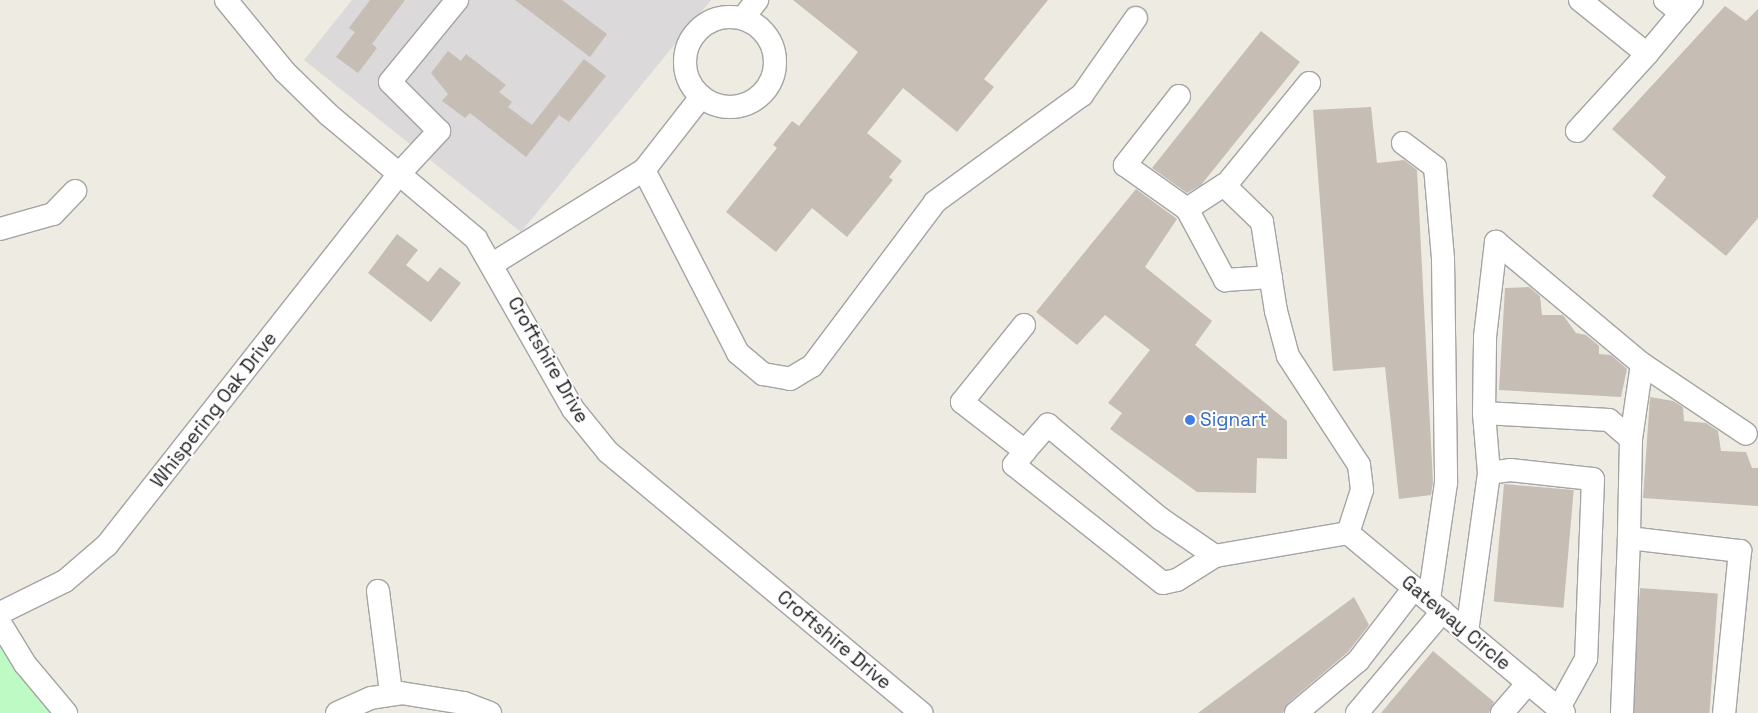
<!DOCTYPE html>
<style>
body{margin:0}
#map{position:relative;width:1758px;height:713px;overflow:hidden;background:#eeebe2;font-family:"Space Grotesk",sans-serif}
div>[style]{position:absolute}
.residential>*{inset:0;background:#dbd9d9}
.park>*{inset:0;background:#bdfac4}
.building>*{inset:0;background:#c6bdb5;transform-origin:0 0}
.roads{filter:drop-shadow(1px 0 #a4a4a4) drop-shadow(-1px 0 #a4a4a4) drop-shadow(0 1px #a4a4a4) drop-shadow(0 -1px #a4a4a4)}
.minor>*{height:22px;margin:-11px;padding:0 11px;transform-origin:11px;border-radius:11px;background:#fff}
.minor>.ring{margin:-11px;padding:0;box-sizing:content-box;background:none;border:22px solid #fff;border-radius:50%}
.dots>*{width:14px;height:14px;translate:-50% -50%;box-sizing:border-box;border:2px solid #fff;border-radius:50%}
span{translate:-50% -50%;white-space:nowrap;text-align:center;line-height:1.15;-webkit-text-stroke:4px #fff;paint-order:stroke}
.street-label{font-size:19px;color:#1d1d1d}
.shop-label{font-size:19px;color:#366cbe}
.left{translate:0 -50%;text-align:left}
</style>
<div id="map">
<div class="residential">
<i style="clip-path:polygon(352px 0,711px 0,521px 232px,304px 60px)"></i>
</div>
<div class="park">
<i style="clip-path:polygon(0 623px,66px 713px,0 713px)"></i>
</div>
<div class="building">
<i style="clip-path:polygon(370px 0,405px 0,372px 44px,377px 48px,358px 73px,336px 57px,355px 32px,349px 28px)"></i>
<i style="clip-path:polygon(515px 0,562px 0,607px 34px,590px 57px)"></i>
<i style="clip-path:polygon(793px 0,1048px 0,984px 79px,994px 87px,957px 132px,903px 88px,867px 133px,902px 161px,889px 177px,893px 180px,847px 237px,812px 208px,776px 252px,726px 212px,777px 148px,773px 145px,792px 121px,799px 126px,858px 52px)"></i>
<i style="clip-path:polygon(1725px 6px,1746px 21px,1758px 9px,1758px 218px,1726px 256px,1652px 196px,1666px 177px,1612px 129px)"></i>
<i style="clip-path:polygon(1261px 31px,1300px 62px,1201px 185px,1187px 193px,1152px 168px)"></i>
<i style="clip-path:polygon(448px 51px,461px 61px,466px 54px,506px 85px,499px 92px,512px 102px,508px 107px,532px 125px,584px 59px,606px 76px,569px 122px,559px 115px,526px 157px,470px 113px,465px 118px,442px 101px,448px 94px,431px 73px)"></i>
<i style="clip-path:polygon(1371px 107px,1377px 163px,1404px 160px,1417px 170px,1433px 482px,1431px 495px,1399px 499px,1385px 367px,1333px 371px,1313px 110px)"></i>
<i style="clip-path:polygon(1136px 189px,1177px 219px,1145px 267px,1212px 321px,1195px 345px,1287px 421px,1287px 459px,1257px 458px,1256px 493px,1197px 492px,1110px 429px,1122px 413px,1108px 403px,1150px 350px,1105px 315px,1077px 345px,1036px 312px)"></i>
<i style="clip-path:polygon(397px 234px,418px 250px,406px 265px,428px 282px,440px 267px,461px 283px,431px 322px,368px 273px)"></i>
<i style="clip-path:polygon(1529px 287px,1540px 296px,1542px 315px,1563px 315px,1576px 333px,1586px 335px,1599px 346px,1599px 354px,1611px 355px,1627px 369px,1621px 397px,1499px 390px,1505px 288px)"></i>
<i style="clip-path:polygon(1650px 397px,1673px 401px,1683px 407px,1684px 421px,1706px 423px,1718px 431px,1721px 451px,1746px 452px,1752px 468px,1758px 468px,1758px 506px,1643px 498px)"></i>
<i style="left:1504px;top:484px;width:70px;height:118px;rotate:5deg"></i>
<i style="left:1640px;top:588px;width:78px;height:125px;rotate:4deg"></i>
<i style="clip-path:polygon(1354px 597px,1369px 625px,1348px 652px,1288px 703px,1283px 713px,1198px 713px)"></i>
<i style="clip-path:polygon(1433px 651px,1494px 702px,1489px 713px,1381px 713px)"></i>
</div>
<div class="roads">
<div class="minor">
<i style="left:226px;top:0;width:93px;rotate:50.7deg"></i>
<i style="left:285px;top:72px;width:62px;rotate:44.3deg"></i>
<i style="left:329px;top:115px;width:192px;rotate:40.1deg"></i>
<i style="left:476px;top:239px;width:196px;rotate:60.3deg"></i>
<i style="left:573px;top:409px;width:55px;rotate:50.9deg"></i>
<i style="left:608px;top:452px;width:408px;rotate:39.8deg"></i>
<i style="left:1580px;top:0;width:86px;rotate:38.9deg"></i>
<i style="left:1647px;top:54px;width:70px;rotate:-50.2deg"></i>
<i style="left:1665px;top:0;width:21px;rotate:39deg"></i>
<i class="ring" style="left:685px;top:17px;width:68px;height:68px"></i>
<i style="left:743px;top:18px;width:23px;rotate:-52deg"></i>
<i style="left:1179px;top:96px;width:88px;rotate:128deg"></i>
<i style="left:1125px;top:165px;width:76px;rotate:35.4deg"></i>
<i style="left:1187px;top:209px;width:44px;rotate:-33deg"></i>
<i style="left:1224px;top:185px;width:53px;rotate:44.2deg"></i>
<i style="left:1262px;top:222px;width:90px;rotate:81.1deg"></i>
<i style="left:1276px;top:311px;width:47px;rotate:75.1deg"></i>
<i style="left:1288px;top:356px;width:130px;rotate:56.9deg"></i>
<i style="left:1359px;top:465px;width:25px;rotate:83deg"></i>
<i style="left:1362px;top:490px;width:45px;rotate:108deg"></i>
<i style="left:1577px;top:131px;width:104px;rotate:-47.7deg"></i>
<i style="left:1403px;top:143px;width:40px;rotate:37deg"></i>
<i style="left:1435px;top:167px;width:92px;rotate:85deg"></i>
<i style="left:1443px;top:259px;width:224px;rotate:89.2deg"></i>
<i style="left:1446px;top:483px;width:118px;rotate:98.3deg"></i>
<i style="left:644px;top:170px;width:206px;rotate:62.8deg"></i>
<i style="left:738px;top:353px;width:33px;rotate:40deg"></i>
<i style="left:763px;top:374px;width:27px;rotate:10deg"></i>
<i style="left:790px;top:379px;width:26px;rotate:-31deg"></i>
<i style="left:812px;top:366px;width:205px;rotate:-53.1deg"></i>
<i style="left:935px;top:202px;width:182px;rotate:-36.1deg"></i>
<i style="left:1082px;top:95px;width:94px;rotate:-55deg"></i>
<i style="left:1225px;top:186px;width:133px;rotate:-50.8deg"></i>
<i style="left:1187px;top:209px;width:81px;rotate:61.8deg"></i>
<i style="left:1225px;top:280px;width:46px;rotate:-3.7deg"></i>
<i style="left:0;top:229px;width:55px;rotate:-15.8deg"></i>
<i style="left:53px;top:214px;width:32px;rotate:-46deg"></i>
<i style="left:494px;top:263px;width:176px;rotate:-31.8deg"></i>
<i style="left:644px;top:170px;width:93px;rotate:-52deg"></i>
<i style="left:1024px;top:325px;width:99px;rotate:128.8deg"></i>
<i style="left:962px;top:402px;width:80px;rotate:37.9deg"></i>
<i style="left:1025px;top:451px;width:35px;rotate:-49deg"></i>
<i style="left:1048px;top:425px;width:147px;rotate:39.8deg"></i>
<i style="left:1161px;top:519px;width:65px;rotate:34.4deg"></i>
<i style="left:1484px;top:413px;width:76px;rotate:-89.2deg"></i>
<i style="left:1485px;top:337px;width:96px;rotate:-83.4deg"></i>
<i style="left:1496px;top:242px;width:192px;rotate:39.9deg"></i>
<i style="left:1631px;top:439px;width:76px;rotate:-81.7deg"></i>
<i style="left:1642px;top:364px;width:125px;rotate:33.9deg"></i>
<i style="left:1025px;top:451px;width:18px;rotate:128deg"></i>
<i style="left:1014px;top:465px;width:190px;rotate:38.4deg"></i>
<i style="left:1163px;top:583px;width:14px;rotate:-12deg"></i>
<i style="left:1177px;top:580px;width:45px;rotate:-32.3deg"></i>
<i style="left:1215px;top:556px;width:135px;rotate:-9.8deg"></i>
<i style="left:1489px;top:473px;width:60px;rotate:-94.8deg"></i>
<i style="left:1484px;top:413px;width:125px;rotate:3.2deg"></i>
<i style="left:1609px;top:420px;width:29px;rotate:41deg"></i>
<i style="left:1631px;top:439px;width:99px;rotate:91.2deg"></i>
<i style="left:1348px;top:533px;width:281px;rotate:39.8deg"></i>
<i style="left:378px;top:591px;width:103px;rotate:82.7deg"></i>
<i style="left:0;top:613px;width:72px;rotate:-26.2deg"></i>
<i style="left:65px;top:581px;width:55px;rotate:-40.6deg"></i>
<i style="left:107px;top:545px;width:472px;rotate:-51.8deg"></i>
<i style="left:399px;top:174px;width:59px;rotate:-47.1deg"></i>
<i style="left:439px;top:131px;width:69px;rotate:-135deg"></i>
<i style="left:390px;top:82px;width:106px;rotate:-50.7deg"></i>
<i style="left:0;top:623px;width:48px;rotate:58.6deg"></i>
<i style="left:25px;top:664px;width:64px;rotate:50.1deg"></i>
<i style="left:1467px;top:632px;width:161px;rotate:-82.1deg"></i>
<i style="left:1489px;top:473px;width:21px;rotate:-8deg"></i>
<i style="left:1510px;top:470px;width:83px;rotate:6.2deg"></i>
<i style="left:1593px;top:479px;width:180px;rotate:92.2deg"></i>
<i style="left:1586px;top:659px;width:56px;rotate:118.9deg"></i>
<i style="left:337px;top:713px;width:37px;rotate:-24deg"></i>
<i style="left:371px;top:698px;width:30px;rotate:-9deg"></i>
<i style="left:401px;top:693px;width:64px;rotate:9deg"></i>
<i style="left:464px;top:703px;width:28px;rotate:21deg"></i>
<i style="left:1296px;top:713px;width:81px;rotate:-40deg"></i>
<i style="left:1358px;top:661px;width:92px;rotate:-52.5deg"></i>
<i style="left:1357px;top:713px;width:133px;rotate:-49.9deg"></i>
<i style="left:1502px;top:713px;width:40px;rotate:-49deg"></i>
<i style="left:1622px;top:713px;width:175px;rotate:-87.7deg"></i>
<i style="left:1629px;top:538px;width:112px;rotate:6.7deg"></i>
<i style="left:1740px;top:551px;width:163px;rotate:95.6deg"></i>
</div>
</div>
<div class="dots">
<i style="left:1190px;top:420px;background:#3f7fe0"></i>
</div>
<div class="street-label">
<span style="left:548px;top:360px;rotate:60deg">Croftshire Drive</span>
<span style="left:214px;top:410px;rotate:-52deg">Whispering Oak Drive</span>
<span style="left:1456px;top:623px;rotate:40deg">Gateway Circle</span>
<span style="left:834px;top:640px;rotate:40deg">Croftshire Drive</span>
</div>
<div class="shop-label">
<span class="left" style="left:1200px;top:420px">Signart</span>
</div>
</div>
